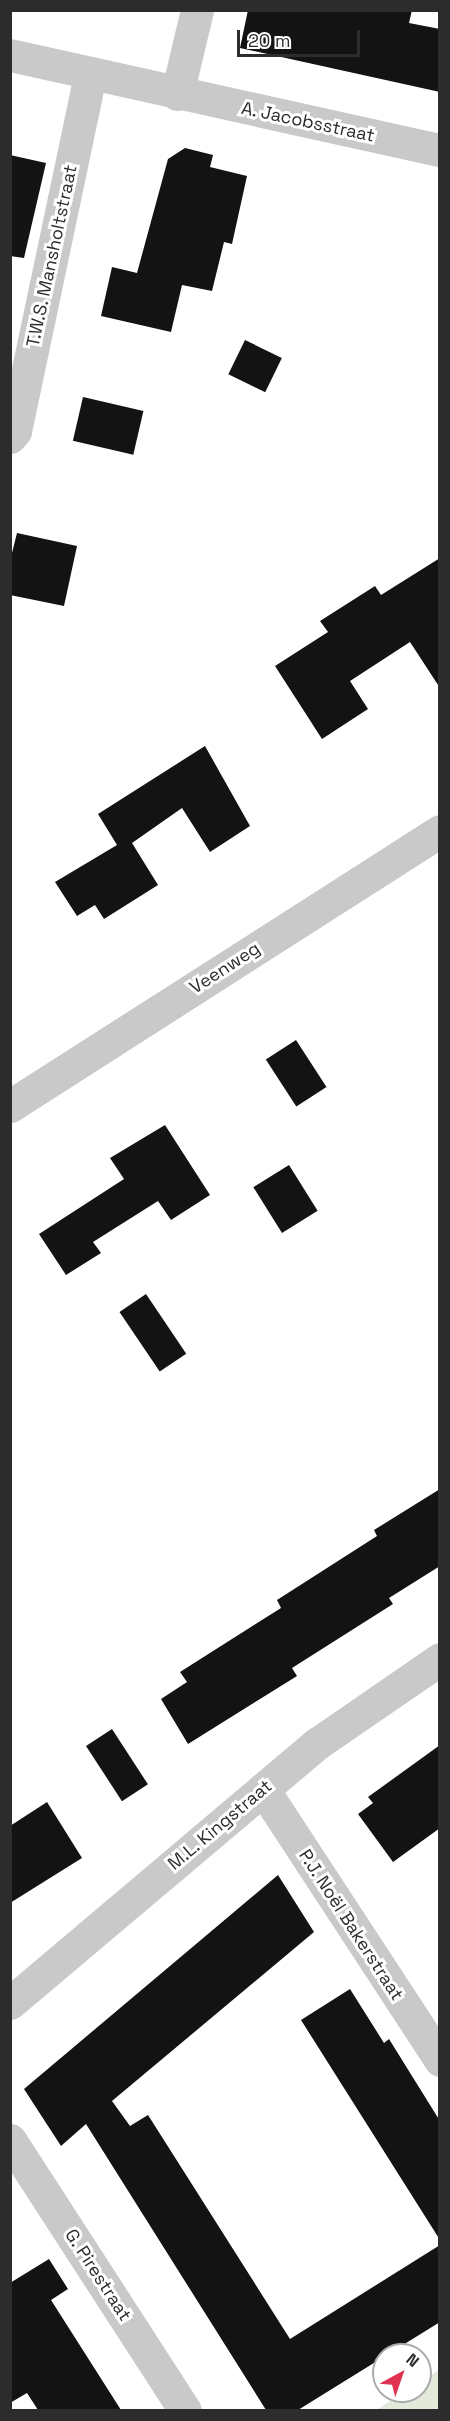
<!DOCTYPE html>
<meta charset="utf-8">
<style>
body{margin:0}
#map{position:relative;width:450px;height:2421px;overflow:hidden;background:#fff;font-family:"Space Grotesk",sans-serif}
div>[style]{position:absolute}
.green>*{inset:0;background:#e4eada}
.building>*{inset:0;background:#131313;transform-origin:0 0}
.minor>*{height:33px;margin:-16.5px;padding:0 16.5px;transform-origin:16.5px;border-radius:16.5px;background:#c9c9c9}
span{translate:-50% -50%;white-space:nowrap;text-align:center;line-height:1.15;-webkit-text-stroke:6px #fff;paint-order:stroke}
.street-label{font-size:18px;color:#2c2c2c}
.frame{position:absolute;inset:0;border:12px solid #2c2c2c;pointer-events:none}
.north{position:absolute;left:372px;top:2343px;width:60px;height:60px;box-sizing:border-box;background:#fff;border:2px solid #ababab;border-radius:50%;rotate:40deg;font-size:16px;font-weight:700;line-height:24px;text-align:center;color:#2c2c2c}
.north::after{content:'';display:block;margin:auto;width:21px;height:27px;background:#e03251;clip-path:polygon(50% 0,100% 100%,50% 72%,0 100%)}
.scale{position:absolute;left:237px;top:30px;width:123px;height:27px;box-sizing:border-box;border:3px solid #2c2c2c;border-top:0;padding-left:8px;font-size:18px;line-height:21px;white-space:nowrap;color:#2c2c2c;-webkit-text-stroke:4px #fff;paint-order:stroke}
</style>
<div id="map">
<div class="green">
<i style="clip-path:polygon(439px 2370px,439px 2410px,376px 2410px,406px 2391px,420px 2391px,420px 2382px)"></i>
</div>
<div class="building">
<i style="clip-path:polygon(248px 10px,412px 10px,409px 23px,440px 29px,440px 92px,240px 48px)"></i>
<i style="clip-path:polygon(185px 148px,213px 155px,210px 167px,247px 176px,232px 244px,224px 242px,212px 291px,182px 285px,171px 332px,101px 316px,112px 267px,137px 273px,168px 159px)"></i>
<i style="clip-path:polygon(10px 155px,46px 163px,24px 258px,10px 256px)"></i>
<i style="left:245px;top:340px;width:41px;height:38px;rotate:26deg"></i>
<i style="left:83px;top:397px;width:62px;height:45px;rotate:13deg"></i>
<i style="clip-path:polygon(17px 533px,77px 546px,64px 606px,10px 595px,10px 561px)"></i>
<i style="clip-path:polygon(440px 558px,440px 688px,410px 642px,350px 681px,368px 709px,322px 739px,275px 666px,328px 632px,320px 621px,375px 586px,381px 595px)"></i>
<i style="clip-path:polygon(205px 746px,250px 826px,210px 852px,182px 808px,132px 843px,158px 885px,104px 919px,95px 905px,77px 916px,55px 882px,117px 845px,98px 814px)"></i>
<i style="left:296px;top:1040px;width:56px;height:36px;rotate:57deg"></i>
<i style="clip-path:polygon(165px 1125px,210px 1195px,171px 1220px,158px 1201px,93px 1242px,101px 1253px,66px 1275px,39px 1234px,124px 1179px,110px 1158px)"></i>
<i style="left:289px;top:1165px;width:54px;height:42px;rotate:58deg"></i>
<i style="left:146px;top:1294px;width:72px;height:32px;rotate:56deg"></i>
<i style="clip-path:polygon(440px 1489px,440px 1566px,389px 1598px,393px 1604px,292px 1668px,297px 1676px,188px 1744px,161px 1699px,187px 1682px,180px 1672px,281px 1608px,277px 1600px,377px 1536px,374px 1530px)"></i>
<i style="left:112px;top:1729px;width:66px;height:31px;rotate:57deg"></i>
<i style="clip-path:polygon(440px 1745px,440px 1828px,393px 1862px,358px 1814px,373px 1803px,368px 1797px)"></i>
<i style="clip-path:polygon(47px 1802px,82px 1858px,10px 1903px,10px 1826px)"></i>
<i style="clip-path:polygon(278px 1875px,314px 1932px,112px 2101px,130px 2126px,148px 2115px,290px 2339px,440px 2245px,440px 2322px,298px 2410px,266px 2410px,86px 2124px,61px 2146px,24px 2089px)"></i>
<i style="clip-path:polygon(350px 1989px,384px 2043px,389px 2039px,440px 2121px,440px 2240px,301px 2020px)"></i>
<i style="clip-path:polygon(49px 2259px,68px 2289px,51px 2300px,121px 2410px,38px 2410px,27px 2393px,10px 2403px,10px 2283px)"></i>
</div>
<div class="minor">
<i style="left:10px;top:55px;width:440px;rotate:12.5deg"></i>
<i style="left:177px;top:94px;width:86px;rotate:-76.6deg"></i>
<i style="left:10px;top:437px;width:8px;rotate:-50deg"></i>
<i style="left:15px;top:431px;width:365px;rotate:-78.1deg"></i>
<i style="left:10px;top:1106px;width:510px;rotate:-32.6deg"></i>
<i style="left:263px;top:1789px;width:324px;rotate:56.8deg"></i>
<i style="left:10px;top:2003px;width:403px;rotate:-40.2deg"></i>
<i style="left:318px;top:1743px;width:148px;rotate:-34.5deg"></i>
<i style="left:10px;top:2140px;width:322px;rotate:57.1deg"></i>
</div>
<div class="street-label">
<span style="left:308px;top:122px;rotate:12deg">A. Jacobsstraat</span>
<span style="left:52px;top:256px;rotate:-78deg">T.W.S. Mansholtstraat</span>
<span style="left:225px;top:968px;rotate:-33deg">Veenweg</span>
<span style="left:220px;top:1825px;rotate:-40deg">M.L. Kingstraat</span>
<span style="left:351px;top:1925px;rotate:57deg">P.J. Noël Bakerstraat</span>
<span style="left:98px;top:2275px;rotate:57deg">G. Pirestraat</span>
</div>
<div class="frame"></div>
<div class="north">N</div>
<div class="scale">20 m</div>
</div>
